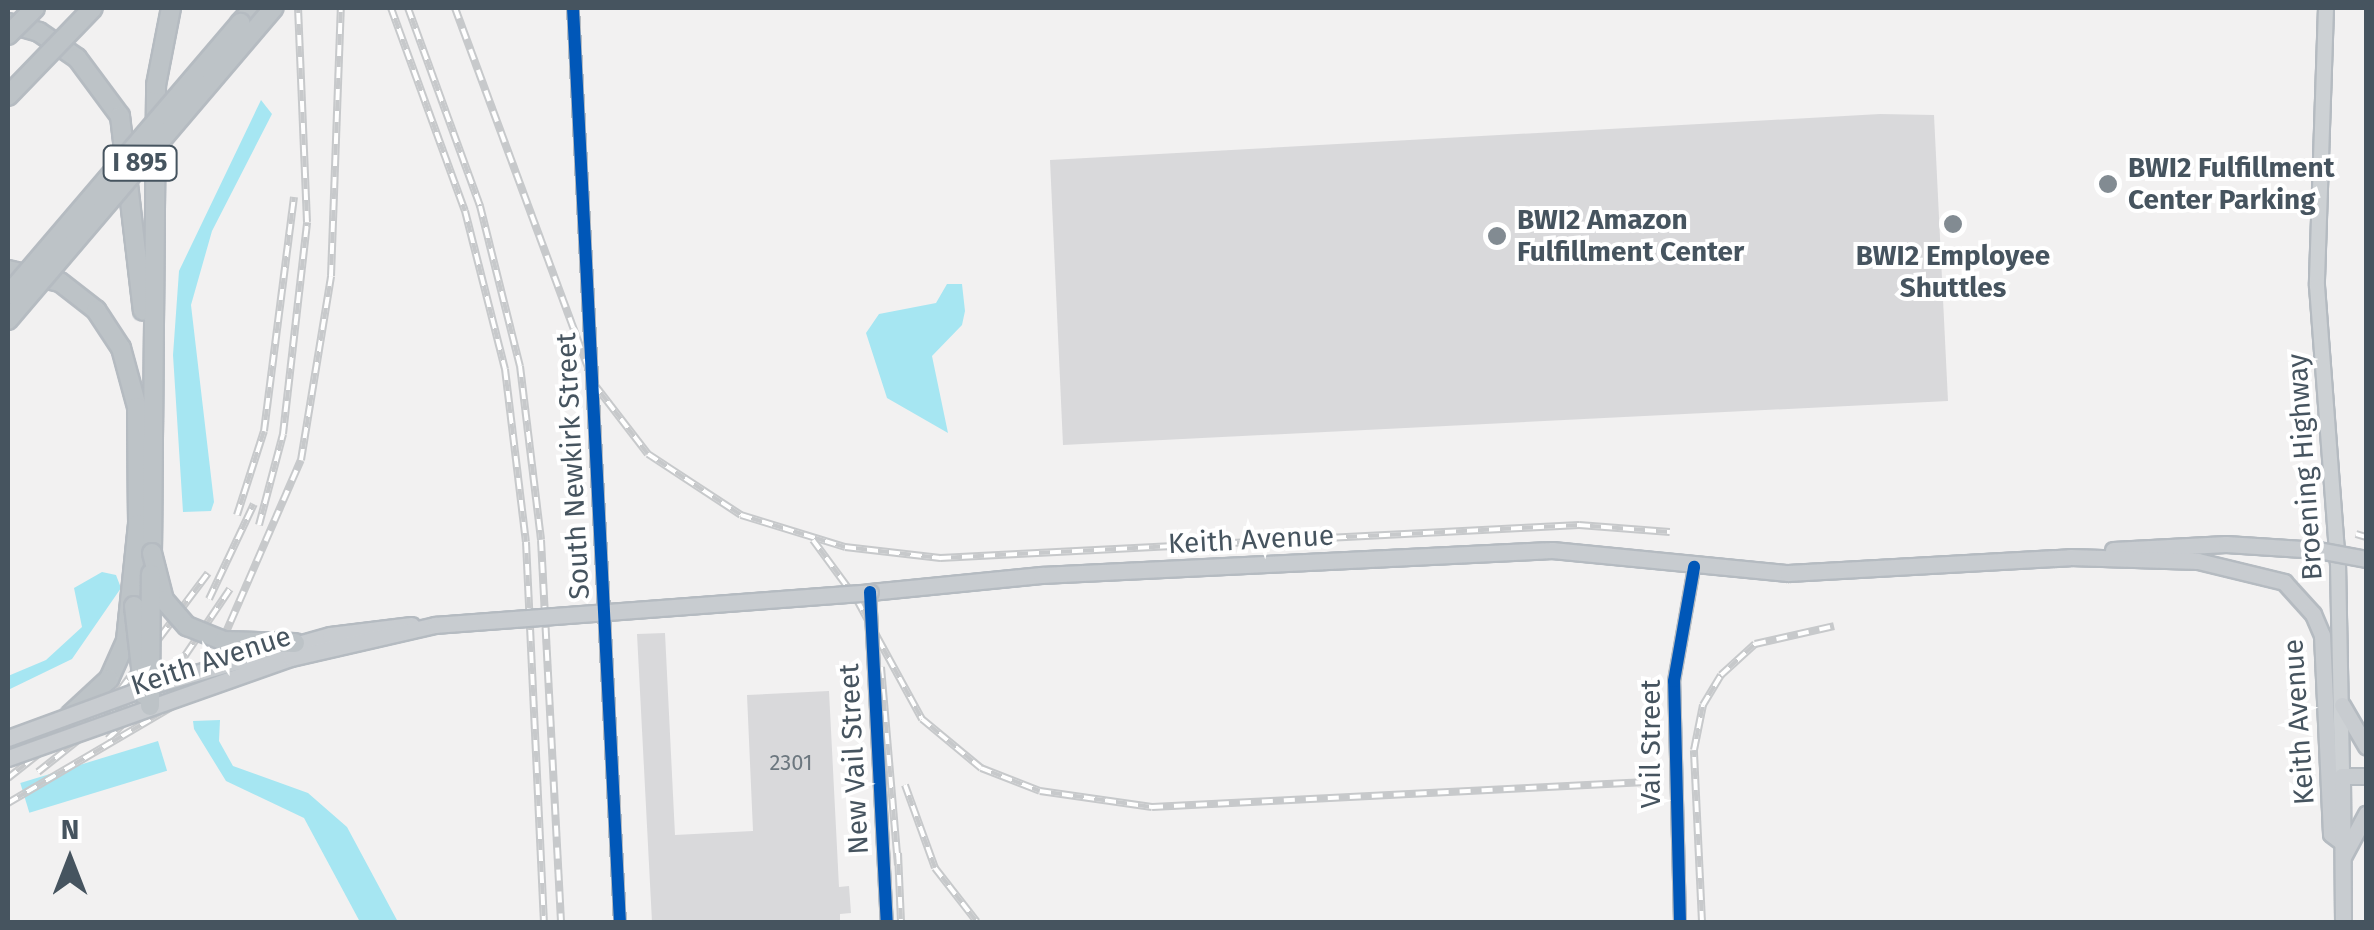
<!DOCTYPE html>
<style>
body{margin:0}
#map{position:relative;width:2374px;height:930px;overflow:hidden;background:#f2f1f1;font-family:"Fira Sans",sans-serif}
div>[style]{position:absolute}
.water>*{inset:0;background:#a6e6f2;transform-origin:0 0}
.building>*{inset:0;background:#d9d9db}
.roads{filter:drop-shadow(2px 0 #b5bbc1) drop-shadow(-2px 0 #b5bbc1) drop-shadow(0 2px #b5bbc1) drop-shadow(0 -2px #b5bbc1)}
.street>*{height:10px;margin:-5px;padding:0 5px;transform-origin:5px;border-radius:5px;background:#cdd0d2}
.secondary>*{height:14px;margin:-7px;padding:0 7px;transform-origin:7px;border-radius:7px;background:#cdd1d4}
.primary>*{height:15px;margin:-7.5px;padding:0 7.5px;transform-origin:7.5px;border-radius:7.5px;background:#c8ccd0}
.highway>*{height:18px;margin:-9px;padding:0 9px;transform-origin:9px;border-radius:9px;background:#bdc3c7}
.rail>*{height:8px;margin-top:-4px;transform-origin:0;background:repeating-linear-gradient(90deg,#fff 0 11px,#c7c9cb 0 22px);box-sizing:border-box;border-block:2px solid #c7c9cb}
.bridges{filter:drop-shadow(2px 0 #b5bbc1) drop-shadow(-2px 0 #b5bbc1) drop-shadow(0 2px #b5bbc1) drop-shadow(0 -2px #b5bbc1)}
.street-bridge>*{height:10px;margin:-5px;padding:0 5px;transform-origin:5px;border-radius:5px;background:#cdd0d2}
.primary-bridge>*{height:15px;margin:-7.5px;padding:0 7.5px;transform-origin:7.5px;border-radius:7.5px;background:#c8ccd0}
.highway-bridge>*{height:18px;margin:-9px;padding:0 9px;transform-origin:9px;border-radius:9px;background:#bdc3c7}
.cycleway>*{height:12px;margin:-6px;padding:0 6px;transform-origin:6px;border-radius:6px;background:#0057b8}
.dots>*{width:28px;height:28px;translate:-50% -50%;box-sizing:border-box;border:5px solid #fff;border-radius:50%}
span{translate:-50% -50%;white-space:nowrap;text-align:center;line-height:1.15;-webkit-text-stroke:8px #fff;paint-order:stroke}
.number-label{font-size:22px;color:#6c777f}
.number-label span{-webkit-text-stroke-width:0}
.shield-label span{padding:2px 8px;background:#fff;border:2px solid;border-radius:8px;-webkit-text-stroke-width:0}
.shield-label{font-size:25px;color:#46545f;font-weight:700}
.poi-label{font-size:28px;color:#46545f;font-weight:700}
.left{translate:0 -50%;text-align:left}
.street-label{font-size:28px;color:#46545f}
.frame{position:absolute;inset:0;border:10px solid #46545f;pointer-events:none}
.north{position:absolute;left:20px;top:810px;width:100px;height:100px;-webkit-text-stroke:8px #fff;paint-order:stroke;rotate:0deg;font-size:28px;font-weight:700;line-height:40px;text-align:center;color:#46545f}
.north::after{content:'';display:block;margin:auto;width:35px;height:45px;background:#46545f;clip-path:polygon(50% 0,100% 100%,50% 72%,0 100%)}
</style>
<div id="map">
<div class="water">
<i style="clip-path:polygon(261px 100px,272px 114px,212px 231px,191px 305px,214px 502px,211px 511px,183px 512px,173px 355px,179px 271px)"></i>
<i style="clip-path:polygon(947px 284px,962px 284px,965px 311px,962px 325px,932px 356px,948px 433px,887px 398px,866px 333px,879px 314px,936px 303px)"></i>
<i style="clip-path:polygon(102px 572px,116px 575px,121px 588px,72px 659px,8px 690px,8px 676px,46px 660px,82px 627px,74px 588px)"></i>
<i style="clip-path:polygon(220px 720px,219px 741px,233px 766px,308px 793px,347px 827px,398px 922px,360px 922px,304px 818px,226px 781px,194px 729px,193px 721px)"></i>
<i style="left:158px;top:741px;width:31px;height:144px;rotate:73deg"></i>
</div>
<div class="building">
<i style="clip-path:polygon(1880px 114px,1934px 115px,1948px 401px,1063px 445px,1050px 160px)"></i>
<i style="clip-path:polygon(665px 633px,675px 835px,753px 831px,747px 695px,829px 691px,839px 887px,849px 886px,851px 913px,840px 914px,840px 922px,652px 922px,637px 634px)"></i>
</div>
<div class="roads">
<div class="street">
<i style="left:573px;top:8px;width:915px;rotate:87.06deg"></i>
<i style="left:1680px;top:922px;width:241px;rotate:-91.4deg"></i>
<i style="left:1674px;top:681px;width:116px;rotate:-80deg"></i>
</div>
<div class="secondary">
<i style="left:2326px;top:8px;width:278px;rotate:91.9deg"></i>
<i style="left:2317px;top:286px;width:278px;rotate:85.7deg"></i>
<i style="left:2338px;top:563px;width:213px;rotate:88.9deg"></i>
</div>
<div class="primary">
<i style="left:2113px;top:550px;width:113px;rotate:-3deg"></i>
<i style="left:2226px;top:544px;width:92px;rotate:3.7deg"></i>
<i style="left:870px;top:592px;width:172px;rotate:-5.7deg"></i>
<i style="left:1041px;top:575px;width:512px;rotate:-2.8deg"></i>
<i style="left:1552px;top:550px;width:237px;rotate:5.6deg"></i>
<i style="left:1788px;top:573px;width:282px;rotate:-3.2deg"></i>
<i style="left:2070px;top:557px;width:128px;rotate:1.8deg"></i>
<i style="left:2198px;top:561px;width:89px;rotate:13.7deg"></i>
<i style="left:2284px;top:582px;width:43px;rotate:47.8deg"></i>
<i style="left:2313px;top:614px;width:23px;rotate:67deg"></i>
<i style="left:2322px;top:635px;width:199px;rotate:87.4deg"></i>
<i style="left:2331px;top:834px;width:15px;rotate:37deg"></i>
<i style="left:2342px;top:705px;width:48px;rotate:59.7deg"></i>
<i style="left:2343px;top:857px;width:49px;rotate:-61.9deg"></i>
<i style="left:2343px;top:922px;width:146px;rotate:-90.4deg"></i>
<i style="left:2342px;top:776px;width:24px"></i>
</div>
<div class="highway">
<i style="left:8px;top:23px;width:32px;rotate:16deg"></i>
<i style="left:39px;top:32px;width:46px;rotate:34.4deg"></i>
<i style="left:77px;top:58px;width:72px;rotate:53.4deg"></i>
<i style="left:120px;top:116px;width:196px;rotate:83.3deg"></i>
<i style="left:240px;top:23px;width:21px;rotate:-47deg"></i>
<i style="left:8px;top:270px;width:53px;rotate:13deg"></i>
<i style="left:60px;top:282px;width:46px;rotate:37.9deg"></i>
<i style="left:96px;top:310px;width:45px;rotate:56.7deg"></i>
<i style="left:121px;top:348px;width:61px;rotate:74.8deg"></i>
<i style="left:137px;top:407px;width:117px;rotate:89.5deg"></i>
<i style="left:138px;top:524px;width:118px;rotate:95.9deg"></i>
<i style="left:126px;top:641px;width:42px;rotate:114.1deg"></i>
<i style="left:109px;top:679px;width:53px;rotate:137.3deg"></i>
<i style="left:152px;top:553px;width:468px;rotate:-89.5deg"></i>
<i style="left:156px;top:85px;width:78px;rotate:-79deg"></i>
</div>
</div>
<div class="rail">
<i style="left:391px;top:8px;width:216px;rotate:70deg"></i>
<i style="left:465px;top:211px;width:163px;rotate:75.8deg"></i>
<i style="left:505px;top:369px;width:174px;rotate:83.1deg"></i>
<i style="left:526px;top:542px;width:380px;rotate:87.3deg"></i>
<i style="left:408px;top:8px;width:211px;rotate:70deg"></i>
<i style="left:480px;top:206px;width:165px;rotate:76deg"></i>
<i style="left:520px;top:366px;width:175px;rotate:83.1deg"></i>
<i style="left:541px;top:540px;width:383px;rotate:87deg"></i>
<i style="left:455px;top:8px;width:401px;rotate:69.7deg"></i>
<i style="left:594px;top:384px;width:88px;rotate:52.4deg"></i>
<i style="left:648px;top:454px;width:111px;rotate:33.3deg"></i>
<i style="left:741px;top:515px;width:109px;rotate:17.1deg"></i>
<i style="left:845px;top:547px;width:96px;rotate:6.6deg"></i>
<i style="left:940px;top:558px;width:640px;rotate:-2.96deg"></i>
<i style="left:1579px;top:525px;width:91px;rotate:4.4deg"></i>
<i style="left:237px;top:515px;width:88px;rotate:-72.2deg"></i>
<i style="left:264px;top:431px;width:236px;rotate:-82.7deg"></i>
<i style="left:259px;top:525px;width:94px;rotate:-75.2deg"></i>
<i style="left:283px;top:434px;width:213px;rotate:-83.5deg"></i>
<i style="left:307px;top:222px;width:214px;rotate:-92.4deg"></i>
<i style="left:2356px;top:534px;width:10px;rotate:17deg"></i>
<i style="left:813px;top:540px;width:74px;rotate:53.7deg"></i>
<i style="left:857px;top:600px;width:136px;rotate:61.4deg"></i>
<i style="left:922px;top:719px;width:77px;rotate:39.7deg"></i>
<i style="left:981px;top:768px;width:63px;rotate:21.3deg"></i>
<i style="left:1040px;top:791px;width:113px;rotate:8.1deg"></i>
<i style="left:1152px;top:807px;width:495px;rotate:-2.9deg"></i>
<i style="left:209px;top:599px;width:105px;rotate:-64.7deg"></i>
<i style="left:881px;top:667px;width:199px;rotate:85.1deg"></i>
<i style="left:108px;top:739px;width:94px;rotate:-45.4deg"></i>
<i style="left:174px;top:672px;width:100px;rotate:-56deg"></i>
<i style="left:38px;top:772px;width:125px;rotate:-38.5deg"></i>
<i style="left:8px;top:778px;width:144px;rotate:-38.2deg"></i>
<i style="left:121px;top:689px;width:145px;rotate:-53.1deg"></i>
<i style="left:905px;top:785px;width:88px;rotate:70.1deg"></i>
<i style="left:935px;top:868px;width:68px;rotate:52.1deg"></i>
<i style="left:8px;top:803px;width:194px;rotate:-30.4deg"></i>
<i style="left:175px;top:705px;width:57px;rotate:-48.5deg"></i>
<i style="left:213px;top:662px;width:220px;rotate:-66.5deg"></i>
<i style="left:301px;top:460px;width:186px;rotate:-80.7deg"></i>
<i style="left:331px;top:276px;width:268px;rotate:-87.9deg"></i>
<i style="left:898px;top:853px;width:69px;rotate:87.5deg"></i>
<i style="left:1702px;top:922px;width:172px;rotate:-92.7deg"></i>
<i style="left:1694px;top:750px;width:46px;rotate:-78.7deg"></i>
<i style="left:1703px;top:705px;width:35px;rotate:-59deg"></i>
<i style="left:1721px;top:675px;width:46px;rotate:-42.4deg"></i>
<i style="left:1755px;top:644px;width:81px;rotate:-12.8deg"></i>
</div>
<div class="bridges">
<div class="street-bridge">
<i style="left:870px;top:592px;width:330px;rotate:87.1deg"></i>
</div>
<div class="primary-bridge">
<i style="left:2318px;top:550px;width:49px;rotate:10.6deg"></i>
<i style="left:150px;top:686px;width:187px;rotate:-15.8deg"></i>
<i style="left:330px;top:635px;width:82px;rotate:-7deg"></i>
<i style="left:8px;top:738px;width:143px;rotate:-20.1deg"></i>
<i style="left:8px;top:758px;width:300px;rotate:-19.5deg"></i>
<i style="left:291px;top:658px;width:148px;rotate:-12.9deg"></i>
<i style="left:435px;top:625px;width:436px;rotate:-4.3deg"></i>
</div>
<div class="highway-bridge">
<i style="left:8px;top:35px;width:38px;rotate:-45deg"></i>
<i style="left:8px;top:96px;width:122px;rotate:-46deg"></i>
<i style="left:8px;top:295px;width:358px;rotate:-49.5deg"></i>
<i style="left:8px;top:320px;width:410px;rotate:-49.6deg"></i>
<i style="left:152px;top:553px;width:49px;rotate:75.7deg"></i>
<i style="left:164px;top:600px;width:35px;rotate:49deg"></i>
<i style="left:187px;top:626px;width:40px;rotate:22deg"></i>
<i style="left:224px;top:641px;width:71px;rotate:1.6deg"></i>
<i style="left:134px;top:606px;width:89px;rotate:83.5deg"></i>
<i style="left:150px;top:706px;width:132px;rotate:-89.6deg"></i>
</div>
</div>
<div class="cycleway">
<i style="left:573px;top:8px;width:915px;rotate:87.06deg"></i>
<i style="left:870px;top:592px;width:330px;rotate:87.1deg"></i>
<i style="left:1680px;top:922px;width:241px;rotate:-91.4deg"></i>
<i style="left:1674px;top:681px;width:116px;rotate:-80deg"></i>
</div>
<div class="dots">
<i style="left:2108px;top:184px;background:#828b92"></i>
<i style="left:1953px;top:224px;background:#828b92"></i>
<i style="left:1497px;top:236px;background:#828b92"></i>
</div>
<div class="number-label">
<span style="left:791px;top:763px">2301</span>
</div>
<div class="shield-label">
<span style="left:140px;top:163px">I 895</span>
</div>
<div class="poi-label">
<span class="left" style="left:2128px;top:184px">BWI2 Fulfillment<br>Center Parking</span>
<span class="left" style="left:1517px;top:236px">BWI2 Amazon<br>Fulfillment Center</span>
<span style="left:1953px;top:272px">BWI2 Employee<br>Shuttles</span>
</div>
<div class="street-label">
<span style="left:573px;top:466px;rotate:-93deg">South Newkirk Street</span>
<span style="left:2305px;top:467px;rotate:-94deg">Broening Highway</span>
<span style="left:1251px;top:540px;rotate:-3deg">Keith Avenue</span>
<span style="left:211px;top:661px;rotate:-18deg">Keith Avenue</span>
<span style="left:2299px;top:722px;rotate:-94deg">Keith Avenue</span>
<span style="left:1651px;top:744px;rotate:-90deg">Vail Street</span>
<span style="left:854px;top:759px;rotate:-93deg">New Vail Street</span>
</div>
<div class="frame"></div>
<div class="north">N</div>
</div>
